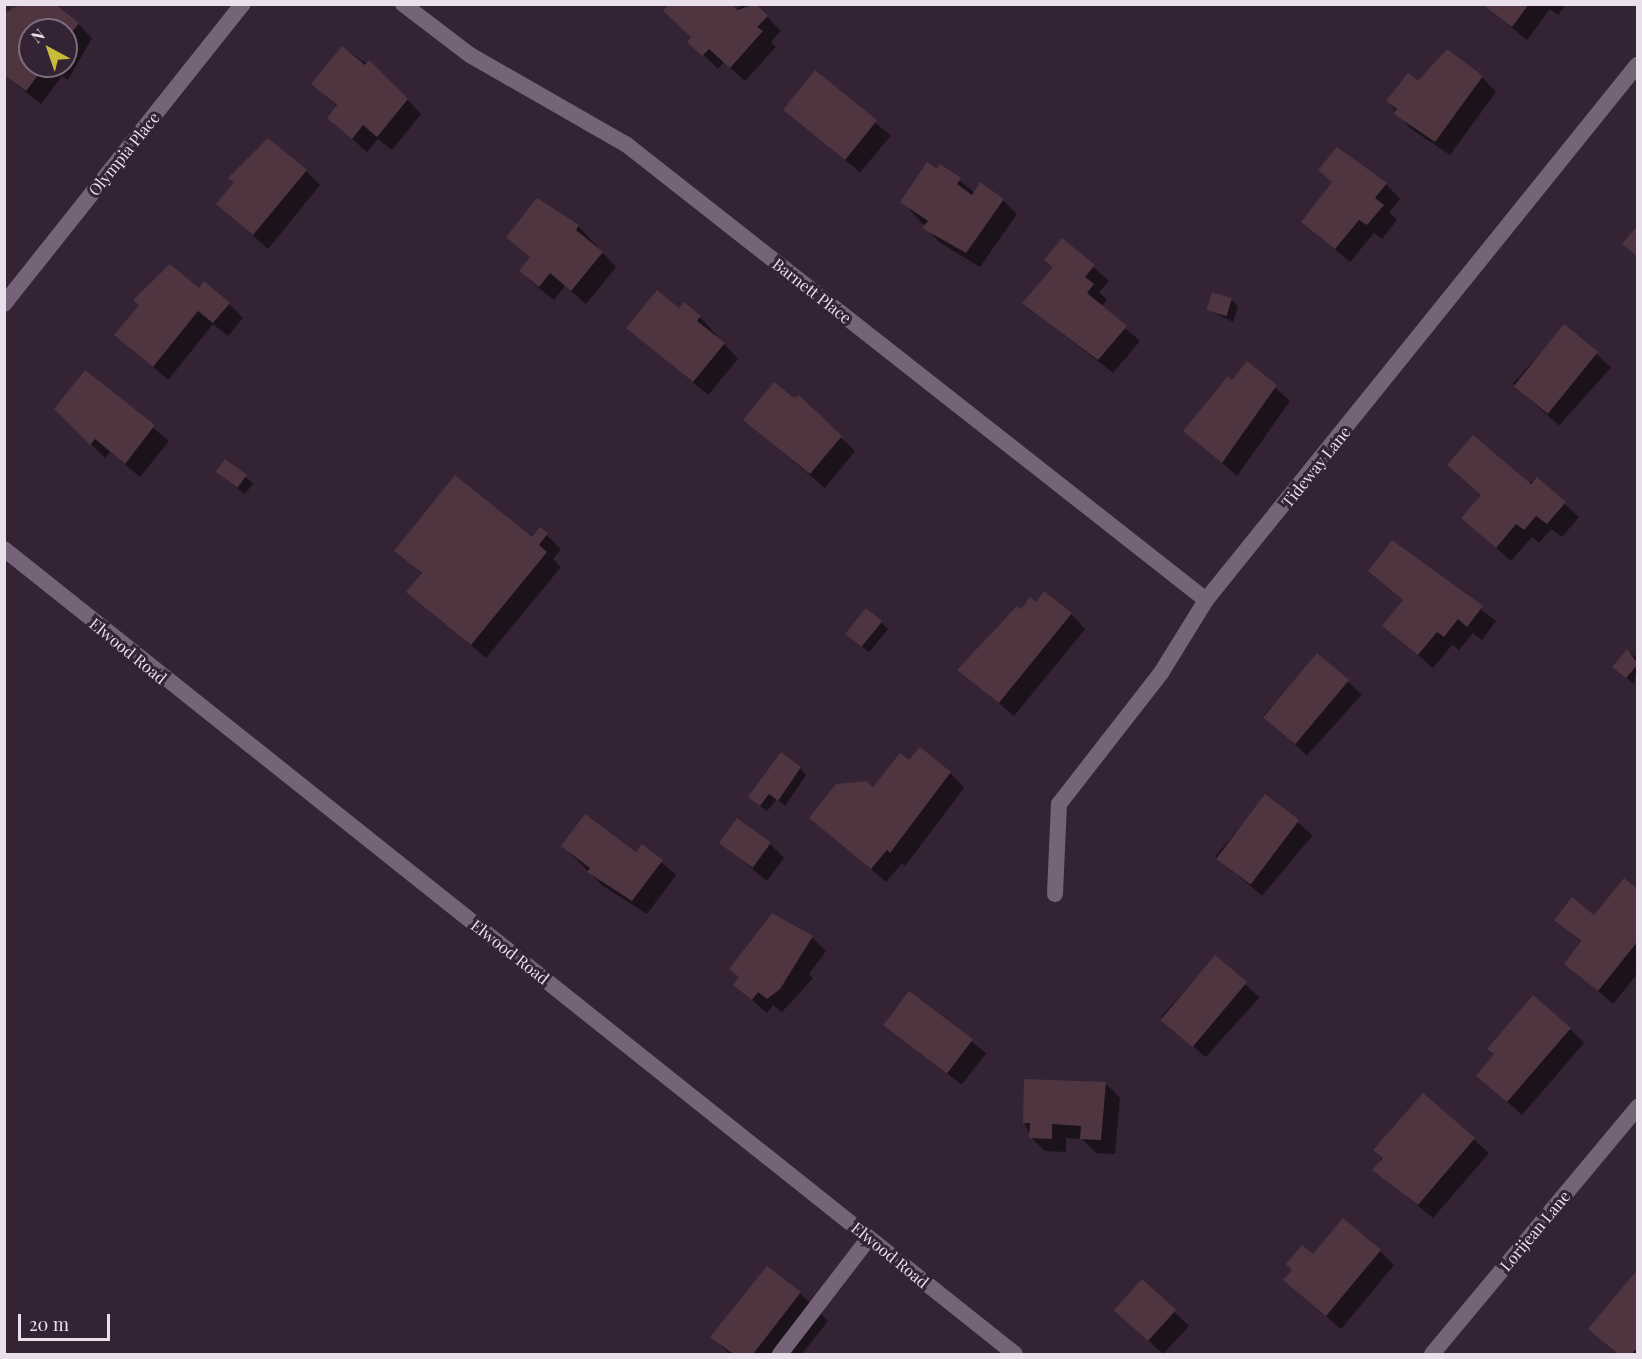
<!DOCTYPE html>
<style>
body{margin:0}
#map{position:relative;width:1642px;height:1359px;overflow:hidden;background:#332334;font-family:"Playfair Display",serif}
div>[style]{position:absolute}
.shadow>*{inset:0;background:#0007;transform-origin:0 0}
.building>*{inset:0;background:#4e353f;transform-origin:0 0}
.service>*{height:16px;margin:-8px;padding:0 8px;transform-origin:8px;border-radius:8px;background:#756377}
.minor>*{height:16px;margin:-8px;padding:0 8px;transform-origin:8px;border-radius:8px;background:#756377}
.secondary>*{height:16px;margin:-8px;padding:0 8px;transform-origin:8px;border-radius:8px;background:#756377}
span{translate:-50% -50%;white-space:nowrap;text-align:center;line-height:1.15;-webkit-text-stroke:6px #332334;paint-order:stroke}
.street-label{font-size:16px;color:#eae0eb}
.frame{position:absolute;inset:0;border:6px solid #eae0eb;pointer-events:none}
.north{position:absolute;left:18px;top:18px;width:60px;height:60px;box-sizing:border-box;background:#332334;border:2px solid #7c6f7d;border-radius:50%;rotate:320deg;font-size:16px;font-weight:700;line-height:24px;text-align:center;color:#eae0eb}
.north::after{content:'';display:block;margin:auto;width:21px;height:27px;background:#c8bb3b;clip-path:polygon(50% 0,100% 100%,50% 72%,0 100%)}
.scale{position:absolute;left:18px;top:1314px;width:92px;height:27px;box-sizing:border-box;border:3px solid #eae0eb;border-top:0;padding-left:8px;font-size:18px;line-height:21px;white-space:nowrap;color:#eae0eb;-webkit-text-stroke:4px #332334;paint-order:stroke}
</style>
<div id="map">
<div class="shadow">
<i style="clip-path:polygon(744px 4px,754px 4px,781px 31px,771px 42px,776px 47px,745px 81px,724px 62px,718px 69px,689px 41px)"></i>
<i style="clip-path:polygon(1483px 4px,1566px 4px,1558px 15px,1550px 9px,1527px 40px)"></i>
<i style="clip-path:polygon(evenodd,9px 9px,78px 24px,92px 38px,68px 80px,62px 76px,41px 104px,4px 75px,4px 15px,9px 9px,30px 30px,66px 30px,66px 66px,30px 66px,30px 30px)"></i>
<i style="clip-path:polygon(342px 48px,383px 74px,421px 114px,392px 150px,378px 139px,367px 152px,329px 118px,338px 107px,313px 84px)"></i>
<i style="left:815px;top:72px;width:99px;height:48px;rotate:40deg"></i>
<i style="clip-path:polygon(1482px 77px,1496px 92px,1450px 155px,1410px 128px,1388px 101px,1419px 83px)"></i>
<i style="clip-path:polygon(941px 166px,975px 193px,1003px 200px,1017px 214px,980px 267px,939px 242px,902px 201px)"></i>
<i style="clip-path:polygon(1320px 170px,1386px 184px,1400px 199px,1389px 212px,1397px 220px,1382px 239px,1374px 233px,1350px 262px,1303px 222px,1333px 183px)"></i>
<i style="clip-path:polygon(306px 171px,320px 185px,268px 249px,218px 204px)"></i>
<i style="clip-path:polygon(578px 226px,616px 267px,586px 304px,565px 286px,554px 300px,535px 285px,521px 271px,531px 258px,508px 237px)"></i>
<i style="clip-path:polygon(1063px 240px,1109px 281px,1099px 292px,1107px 300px,1101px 307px,1140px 341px,1113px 373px,1024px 303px,1054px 268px)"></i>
<i style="clip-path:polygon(199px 290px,229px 304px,243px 318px,228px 336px,213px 324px,168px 380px,116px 334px)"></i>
<i style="clip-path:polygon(1231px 299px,1238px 306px,1233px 322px,1208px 310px)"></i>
<i style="clip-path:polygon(680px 310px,700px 317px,738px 359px,708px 395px,628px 328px)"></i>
<i style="left:1565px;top:326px;width:62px;height:78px;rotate:42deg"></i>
<i style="clip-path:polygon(1248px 363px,1290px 401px,1237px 476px,1185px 431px)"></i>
<i style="clip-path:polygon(86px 372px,169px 441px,140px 477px,110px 452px,105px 458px,56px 409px)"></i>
<i style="clip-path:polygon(745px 420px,840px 437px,855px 451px,825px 488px)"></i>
<i style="left:225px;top:461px;width:36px;height:14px;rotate:38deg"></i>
<i style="clip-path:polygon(1537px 479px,1579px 517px,1562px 537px,1551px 529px,1539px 543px,1532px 537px,1511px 561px,1463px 518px)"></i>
<i style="clip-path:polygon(540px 529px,561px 549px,553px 559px,561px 567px,486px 658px,408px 592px,423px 575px,396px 550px,532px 539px)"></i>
<i style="clip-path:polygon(1393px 542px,1496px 621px,1482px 640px,1473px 633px,1459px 650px,1452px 645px,1433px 668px,1384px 626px,1404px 601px,1370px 571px)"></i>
<i style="clip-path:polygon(1030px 599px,1071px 614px,1085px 629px,1014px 716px,960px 670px)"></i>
<i style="clip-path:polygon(881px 622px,888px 629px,869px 652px,854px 640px)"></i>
<i style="clip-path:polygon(1627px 651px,1638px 659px,1634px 684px,1621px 673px)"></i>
<i style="left:1318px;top:655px;width:59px;height:82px;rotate:42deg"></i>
<i style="clip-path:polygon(909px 762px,950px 773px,964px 788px,905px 866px,902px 863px,886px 882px,811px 818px,873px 789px)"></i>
<i style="clip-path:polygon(800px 768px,806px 775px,785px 806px,777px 799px,767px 811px,756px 803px)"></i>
<i style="left:1266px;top:796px;width:61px;height:79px;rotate:40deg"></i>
<i style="clip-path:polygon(720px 842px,770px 844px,784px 858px,767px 881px)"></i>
<i style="clip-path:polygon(563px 846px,636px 854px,642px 846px,676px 875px,647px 914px,603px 886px)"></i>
<i style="clip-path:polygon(1638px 890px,1638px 973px,1613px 1004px,1566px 963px,1582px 943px,1556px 920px,1595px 917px)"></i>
<i style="clip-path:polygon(812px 937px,826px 951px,809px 974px,813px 978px,782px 1012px,773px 1005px,767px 1013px,735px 985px,740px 978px,731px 969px)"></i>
<i style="left:1215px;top:957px;width:60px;height:81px;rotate:42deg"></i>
<i style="left:909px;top:993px;width:98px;height:40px;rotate:38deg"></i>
<i style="clip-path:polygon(1570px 1029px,1584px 1043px,1522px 1115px,1478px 1075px)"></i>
<i style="clip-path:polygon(1106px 1084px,1120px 1098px,1115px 1154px,1096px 1153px,1082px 1139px,1066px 1138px,1066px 1152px,1045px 1151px,1031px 1137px,1024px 1122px)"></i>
<i style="clip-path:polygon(1423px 1095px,1489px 1153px,1433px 1218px,1374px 1170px)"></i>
<i style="clip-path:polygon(1380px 1251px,1394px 1265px,1341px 1329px,1285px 1280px,1313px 1256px)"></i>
<i style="clip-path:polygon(1638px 1271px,1638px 1354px,1617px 1354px,1590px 1329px)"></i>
<i style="clip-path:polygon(1142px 1281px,1189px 1326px,1163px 1354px,1130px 1324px)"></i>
<i style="clip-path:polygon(800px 1293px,828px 1321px,802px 1354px,730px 1354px,712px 1337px)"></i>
</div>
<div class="building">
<i style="clip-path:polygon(21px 4px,55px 4px,79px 23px,66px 40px,66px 30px,30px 30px,30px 66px,45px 66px,26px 91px,4px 75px,4px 13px)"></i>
<i style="clip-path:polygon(669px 4px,731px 4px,737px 10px,756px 4px,768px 16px,757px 27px,763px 31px,730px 68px,709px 49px,702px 56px,687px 42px,691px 37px,663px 11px)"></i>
<i style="clip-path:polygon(1482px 4px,1529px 4px,1512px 27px)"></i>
<i style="clip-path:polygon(342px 46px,365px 65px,369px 60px,408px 99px,377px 137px,363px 125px,352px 139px,327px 118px,337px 105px,311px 84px)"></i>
<i style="clip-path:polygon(1447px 49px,1483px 76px,1435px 142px,1394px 114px,1397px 109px,1386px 101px,1408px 73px,1418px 81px)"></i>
<i style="left:815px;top:70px;width:80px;height:51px;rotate:39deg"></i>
<i style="clip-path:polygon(268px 138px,307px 170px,253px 235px,216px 204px,234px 182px,228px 178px)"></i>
<i style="clip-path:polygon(1337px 147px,1387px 183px,1375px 198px,1384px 205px,1367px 225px,1359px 220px,1335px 249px,1301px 222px,1332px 182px,1318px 170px)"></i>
<i style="clip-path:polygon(927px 162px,937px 169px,940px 164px,961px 178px,957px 184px,972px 195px,980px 182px,1004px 199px,966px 253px,922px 228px,928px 221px,900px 202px)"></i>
<i style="clip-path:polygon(537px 198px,579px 225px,576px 230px,603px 252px,571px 291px,550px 273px,539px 287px,519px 271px,530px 257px,506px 237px)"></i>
<i style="clip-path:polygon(1638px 225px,1638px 257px,1622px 244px)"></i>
<i style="clip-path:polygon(1062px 238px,1095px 265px,1085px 277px,1094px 284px,1087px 293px,1127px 326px,1098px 360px,1022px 303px,1053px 267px,1044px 260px)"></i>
<i style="clip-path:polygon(170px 264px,199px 288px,204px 281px,230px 303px,213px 323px,198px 311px,153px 367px,114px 335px,139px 305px,133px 300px)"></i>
<i style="clip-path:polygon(657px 290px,679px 308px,684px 302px,701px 316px,697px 321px,725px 343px,693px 382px,626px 328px)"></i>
<i style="left:1212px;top:292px;width:21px;height:19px;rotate:17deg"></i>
<i style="left:1564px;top:324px;width:44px;height:80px;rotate:39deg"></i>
<i style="clip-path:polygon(1247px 361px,1277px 385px,1222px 463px,1183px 431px,1228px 376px,1232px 380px)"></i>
<i style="clip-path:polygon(85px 370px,155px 425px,125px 464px,95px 439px,90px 445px,54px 409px)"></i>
<i style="clip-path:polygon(774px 382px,794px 398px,799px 395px,842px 436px,810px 474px,743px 420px)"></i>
<i style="clip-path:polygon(1473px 435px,1531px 484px,1537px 477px,1566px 502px,1547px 524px,1536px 516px,1524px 530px,1516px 524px,1496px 548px,1461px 518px,1481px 495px,1447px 465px)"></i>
<i style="left:225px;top:459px;width:27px;height:16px;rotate:36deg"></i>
<i style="clip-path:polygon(455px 475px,532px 537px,540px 527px,548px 533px,539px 545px,547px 552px,471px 645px,406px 592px,422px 573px,394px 551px)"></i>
<i style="clip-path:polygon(1392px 540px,1483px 606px,1467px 627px,1458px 619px,1444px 637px,1437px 632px,1418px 655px,1382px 626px,1403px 600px,1368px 571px)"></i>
<i style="clip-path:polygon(1044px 591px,1072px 613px,999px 703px,957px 670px,1017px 606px,1021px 609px,1030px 597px,1036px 602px)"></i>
<i style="left:866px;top:608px;width:21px;height:33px;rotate:39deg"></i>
<i style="clip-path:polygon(1627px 649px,1638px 664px,1626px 678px,1612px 667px)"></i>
<i style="left:1317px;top:653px;width:42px;height:84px;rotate:40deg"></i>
<i style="clip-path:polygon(920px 747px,951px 772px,890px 853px,887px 850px,871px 869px,809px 818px,836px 784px,866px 781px,873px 787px,900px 753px,909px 760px)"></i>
<i style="clip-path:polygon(781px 752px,801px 767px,778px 801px,769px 794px,760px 806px,748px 797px)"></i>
<i style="left:1265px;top:794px;width:43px;height:81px;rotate:37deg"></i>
<i style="clip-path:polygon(585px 814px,636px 852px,642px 844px,663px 860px,632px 901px,587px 872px,590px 868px,561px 846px)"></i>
<i style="left:737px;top:818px;width:42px;height:31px;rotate:36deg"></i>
<i style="clip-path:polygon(1624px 878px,1638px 889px,1638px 941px,1598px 991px,1564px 964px,1581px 941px,1554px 920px,1572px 897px,1594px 915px)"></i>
<i style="clip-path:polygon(772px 913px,813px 936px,780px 989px,767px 999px,758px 992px,752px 1000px,733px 985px,739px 977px,729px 969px)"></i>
<i style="left:1215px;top:955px;width:42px;height:85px;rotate:40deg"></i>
<i style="left:909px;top:991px;width:80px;height:43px;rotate:37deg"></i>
<i style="clip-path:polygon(1533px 995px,1571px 1028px,1507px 1102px,1476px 1076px,1494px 1054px,1487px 1049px)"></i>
<i style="clip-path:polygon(1024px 1079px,1106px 1082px,1101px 1140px,1080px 1139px,1081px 1126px,1052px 1124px,1052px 1139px,1029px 1138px,1030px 1123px,1023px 1123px)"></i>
<i style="clip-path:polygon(1423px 1093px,1475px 1138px,1418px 1205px,1372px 1170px,1383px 1158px,1373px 1150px)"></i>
<i style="clip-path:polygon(1343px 1218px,1381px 1250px,1326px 1316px,1283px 1280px,1292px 1270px,1286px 1264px,1302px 1245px,1313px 1254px)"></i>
<i style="clip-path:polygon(767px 1266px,801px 1292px,753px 1354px,733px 1354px,710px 1337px)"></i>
<i style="clip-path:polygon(1638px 1269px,1638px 1347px,1632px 1354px,1618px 1354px,1588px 1329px)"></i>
<i style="left:1142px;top:1279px;width:46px;height:42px;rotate:42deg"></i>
</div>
<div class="service">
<i style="left:780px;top:1354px;width:146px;rotate:-52.5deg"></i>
</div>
<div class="minor">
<i style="left:403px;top:4px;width:84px;rotate:37.3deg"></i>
<i style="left:470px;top:55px;width:181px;rotate:29.8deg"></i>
<i style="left:627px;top:145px;width:736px;rotate:38.16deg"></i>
<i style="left:4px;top:304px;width:384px;rotate:-51.5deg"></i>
<i style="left:1055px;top:894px;width:90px;rotate:-87.5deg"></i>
<i style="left:1059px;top:804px;width:166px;rotate:-52.1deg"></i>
<i style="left:1161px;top:673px;width:86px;rotate:-58.3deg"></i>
<i style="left:1206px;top:600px;width:688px;rotate:-51.13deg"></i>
<i style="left:1432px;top:1354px;width:322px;rotate:-50.2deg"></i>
</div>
<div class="secondary">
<i style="left:4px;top:549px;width:1292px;rotate:38.53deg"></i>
</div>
<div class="street-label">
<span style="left:124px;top:154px;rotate:-51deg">Olympia Place</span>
<span style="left:812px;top:291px;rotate:38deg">Barnett Place</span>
<span style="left:1316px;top:467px;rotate:-51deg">Tideway Lane</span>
<span style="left:128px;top:651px;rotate:39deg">Elwood Road</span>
<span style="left:510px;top:952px;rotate:38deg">Elwood Road</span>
<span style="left:1535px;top:1231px;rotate:-50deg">Lorijean Lane</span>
<span style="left:890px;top:1255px;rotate:39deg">Elwood Road</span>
</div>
<div class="frame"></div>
<div class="north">N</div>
<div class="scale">20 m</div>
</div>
